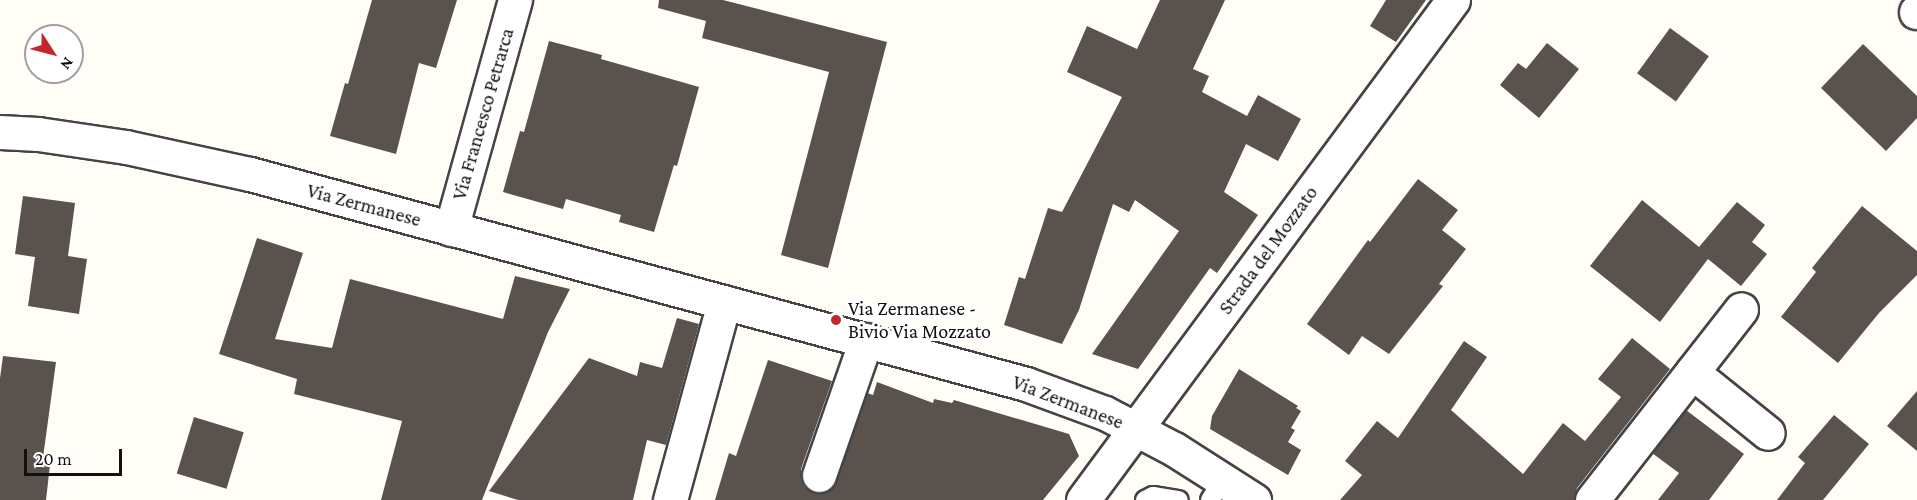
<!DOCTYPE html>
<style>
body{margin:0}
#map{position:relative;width:1917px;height:500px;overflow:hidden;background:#fffdf5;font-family:"Crimson Pro",serif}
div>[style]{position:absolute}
.building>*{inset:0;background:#5a524d;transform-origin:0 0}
.roads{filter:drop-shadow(2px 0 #444) drop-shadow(-2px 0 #444) drop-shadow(0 2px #444) drop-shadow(0 -2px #444)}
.service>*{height:18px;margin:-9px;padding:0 9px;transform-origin:9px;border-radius:9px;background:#fff}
.minor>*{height:33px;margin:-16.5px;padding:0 16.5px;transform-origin:16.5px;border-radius:16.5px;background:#fff}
.tertiary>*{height:33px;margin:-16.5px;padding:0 16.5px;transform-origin:16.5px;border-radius:16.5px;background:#fff}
.dots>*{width:16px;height:16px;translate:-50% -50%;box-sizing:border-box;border:3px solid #fff;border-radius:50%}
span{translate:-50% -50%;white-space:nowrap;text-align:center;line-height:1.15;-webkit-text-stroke:6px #fff;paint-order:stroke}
.street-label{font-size:20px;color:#111}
.poi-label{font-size:20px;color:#111}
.left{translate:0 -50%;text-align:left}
.north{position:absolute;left:24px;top:24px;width:60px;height:60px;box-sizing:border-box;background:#fff;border:2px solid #a0a0a0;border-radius:50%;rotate:126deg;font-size:16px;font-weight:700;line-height:24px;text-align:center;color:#111}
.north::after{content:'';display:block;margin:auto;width:21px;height:27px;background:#c4262e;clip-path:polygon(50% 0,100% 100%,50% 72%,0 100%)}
.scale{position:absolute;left:24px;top:449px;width:98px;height:27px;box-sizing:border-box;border:3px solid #111;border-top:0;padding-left:8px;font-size:18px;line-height:21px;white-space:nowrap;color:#111;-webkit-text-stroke:4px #fff;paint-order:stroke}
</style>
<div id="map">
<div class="building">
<i style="clip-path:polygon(372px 0,457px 0,436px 68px,419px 63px,396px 154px,330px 136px,345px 83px,348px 84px)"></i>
<i style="clip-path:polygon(659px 0,723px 0,887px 42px,828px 268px,781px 255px,829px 72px,702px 38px,706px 21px,658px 8px)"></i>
<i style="clip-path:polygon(1160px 0,1225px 0,1193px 69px,1209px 76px,1202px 92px,1247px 116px,1258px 95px,1301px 119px,1278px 161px,1246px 144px,1224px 192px,1258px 215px,1217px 273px,1210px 268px,1138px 369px,1092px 354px,1179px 231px,1135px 200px,1129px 212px,1113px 204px,1079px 310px,1062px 344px,1004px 325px,1019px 277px,1025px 279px,1048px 208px,1062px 212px,1122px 97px,1067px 72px,1087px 26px,1137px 49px)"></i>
<i style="clip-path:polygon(1386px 0,1426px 0,1396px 42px,1370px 26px)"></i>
<i style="left:1670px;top:28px;width:48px;height:56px;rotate:36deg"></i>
<i style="clip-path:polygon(549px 41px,602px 55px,601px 59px,699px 87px,677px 166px,674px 165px,654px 232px,619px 222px,621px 215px,566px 199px,563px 209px,503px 192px,520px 131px,524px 132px)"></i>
<i style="clip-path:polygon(1547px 43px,1579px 69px,1539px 118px,1500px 85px,1518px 63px,1526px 69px)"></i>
<i style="clip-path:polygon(1863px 44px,1917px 96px,1917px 118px,1886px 151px,1821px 88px)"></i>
<i style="clip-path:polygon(1418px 179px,1458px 210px,1442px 230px,1466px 249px,1439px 284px,1443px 286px,1389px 354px,1362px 336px,1349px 355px,1307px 324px,1368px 240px,1370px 242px)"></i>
<i style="clip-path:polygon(23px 196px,75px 203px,68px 256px,87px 259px,79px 314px,28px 306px,35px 257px,15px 254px)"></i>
<i style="clip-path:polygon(1642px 200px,1699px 247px,1737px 202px,1765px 225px,1752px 242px,1767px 254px,1741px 286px,1708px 259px,1660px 322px,1590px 266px)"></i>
<i style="clip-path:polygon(1862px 206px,1917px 251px,1917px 275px,1879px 313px,1838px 363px,1781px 317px,1816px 272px,1812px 268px)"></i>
<i style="clip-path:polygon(257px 238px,303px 253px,275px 339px,332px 348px,350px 279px,503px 319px,515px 276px,570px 289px,548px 332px,482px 500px,381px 500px,402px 421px,294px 394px,297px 379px,219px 354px)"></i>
<i style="clip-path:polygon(677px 318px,699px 324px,666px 445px,647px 440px,633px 500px,518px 500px,489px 491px,589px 358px,637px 376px,640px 362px,662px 368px)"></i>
<i style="clip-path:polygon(1632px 338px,1670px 369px,1577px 488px,1574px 500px,1340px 500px,1362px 475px,1345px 461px,1377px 421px,1398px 438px,1464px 341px,1487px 357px,1451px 410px,1523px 474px,1563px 423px,1585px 441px,1621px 397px,1598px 379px)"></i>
<i style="clip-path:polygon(3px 356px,56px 362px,42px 465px,50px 465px,46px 500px,0 500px,0 378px)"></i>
<i style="clip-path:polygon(768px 360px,832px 381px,801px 469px,801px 479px,804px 487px,813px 493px,823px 493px,832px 489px,836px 482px,867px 393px,873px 395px,877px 382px,933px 403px,934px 399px,952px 403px,954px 400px,1069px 434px,1079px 456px,1043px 500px,715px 500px,729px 453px,736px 456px)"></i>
<i style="clip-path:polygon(1239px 369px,1298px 406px,1296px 408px,1301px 411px,1291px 428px,1295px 430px,1288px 442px,1301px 450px,1288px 475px,1210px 429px,1212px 416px)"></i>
<i style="clip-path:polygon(1917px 391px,1917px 451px,1887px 426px)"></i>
<i style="clip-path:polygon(1686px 410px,1744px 454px,1709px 500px,1658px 500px,1679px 473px,1652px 453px)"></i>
<i style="clip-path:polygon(1834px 415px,1869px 444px,1823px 500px,1777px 500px,1805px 463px,1798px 457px)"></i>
<i style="left:194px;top:417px;width:52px;height:59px;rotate:17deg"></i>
</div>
<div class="roads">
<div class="service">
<i style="left:1145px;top:500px;width:9px;rotate:-27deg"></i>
<i style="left:1153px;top:496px;width:26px;rotate:9deg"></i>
<i style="left:1210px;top:500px;width:24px;rotate:-57deg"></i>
</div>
<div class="minor">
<i style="left:1916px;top:12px;width:1px;rotate:-45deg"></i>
<i style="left:451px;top:229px;width:238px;rotate:-74.4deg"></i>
<i style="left:1692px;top:372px;width:97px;rotate:38.8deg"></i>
<i style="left:819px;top:475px;width:143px;rotate:-70.8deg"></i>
<i style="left:670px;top:500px;width:205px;rotate:-74.7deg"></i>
<i style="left:1592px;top:500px;width:242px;rotate:-52deg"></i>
</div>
<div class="tertiary">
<i style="left:0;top:132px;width:38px;rotate:3deg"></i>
<i style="left:38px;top:134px;width:89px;rotate:8.4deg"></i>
<i style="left:126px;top:147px;width:127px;rotate:12.3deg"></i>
<i style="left:250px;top:174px;width:804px;rotate:15.14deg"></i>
<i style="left:1026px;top:384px;width:84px;rotate:20.2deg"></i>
<i style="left:1105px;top:413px;width:78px;rotate:27.6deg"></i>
<i style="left:1174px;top:449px;width:95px;rotate:32.5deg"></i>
<i style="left:1083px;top:500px;width:622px;rotate:-53.5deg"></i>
</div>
</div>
<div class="dots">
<i style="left:836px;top:320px;background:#c4262e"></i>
</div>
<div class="street-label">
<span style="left:483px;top:114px;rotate:-74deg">Via Francesco Petrarca</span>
<span style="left:364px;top:205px;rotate:15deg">Via Zermanese</span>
<span style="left:1268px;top:250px;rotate:-54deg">Strada del Mozzato</span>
<span style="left:1068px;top:402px;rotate:21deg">Via Zermanese</span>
</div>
<div class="poi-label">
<span class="left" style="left:848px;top:320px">Via Zermanese -<br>Bivio Via Mozzato</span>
</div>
<div class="north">N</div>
<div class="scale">20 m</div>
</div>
